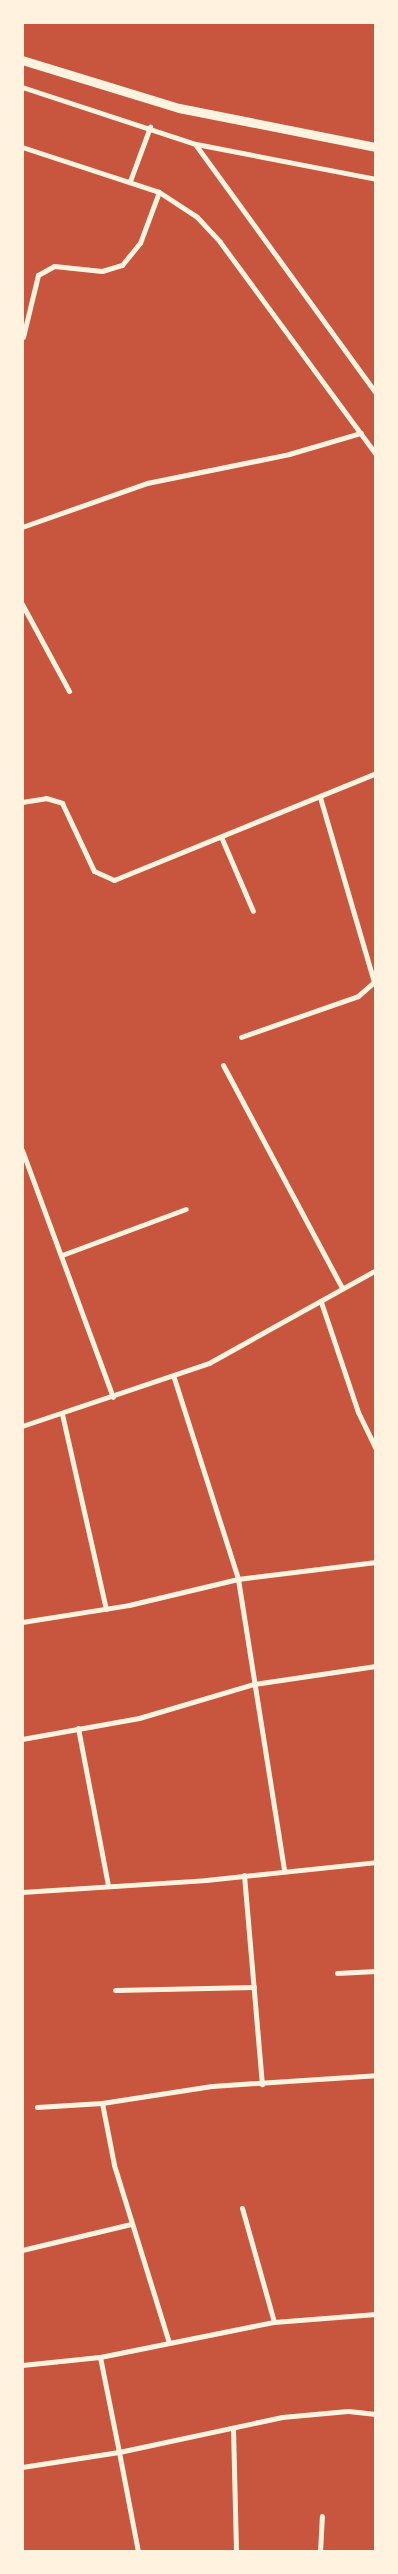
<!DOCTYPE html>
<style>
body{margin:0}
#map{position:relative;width:398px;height:2574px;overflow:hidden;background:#c8553d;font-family:"Fira Sans",sans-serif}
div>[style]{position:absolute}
.minor>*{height:5px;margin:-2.5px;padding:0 2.5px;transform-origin:2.5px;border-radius:2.5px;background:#fff3e0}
.tertiary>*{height:9px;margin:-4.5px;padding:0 4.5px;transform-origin:4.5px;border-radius:4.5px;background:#fff3e0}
span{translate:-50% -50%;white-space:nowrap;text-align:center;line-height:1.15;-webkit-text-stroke:4px #fff3e0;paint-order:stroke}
.frame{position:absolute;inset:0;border:24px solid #fff3e0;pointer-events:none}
</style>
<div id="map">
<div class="minor">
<i style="left:22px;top:87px;width:182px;rotate:18.2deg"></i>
<i style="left:195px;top:144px;width:308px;rotate:54deg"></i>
<i style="left:196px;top:144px;width:183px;rotate:11deg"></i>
<i style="left:22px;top:147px;width:144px;rotate:18.2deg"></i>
<i style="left:159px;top:192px;width:45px;rotate:33.3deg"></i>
<i style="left:197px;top:217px;width:34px;rotate:47deg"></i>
<i style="left:220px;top:242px;width:263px;rotate:53.7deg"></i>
<i style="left:130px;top:181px;width:58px;rotate:-69.7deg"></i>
<i style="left:23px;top:337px;width:64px;rotate:-76.4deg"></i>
<i style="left:38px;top:275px;width:18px;rotate:-29deg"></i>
<i style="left:54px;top:266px;width:48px;rotate:5.9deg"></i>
<i style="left:102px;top:271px;width:21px;rotate:-17deg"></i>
<i style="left:122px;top:265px;width:28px;rotate:-51deg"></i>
<i style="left:140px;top:243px;width:54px;rotate:-69.6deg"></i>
<i style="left:22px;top:527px;width:133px;rotate:-19.4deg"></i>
<i style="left:147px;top:483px;width:145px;rotate:-11.5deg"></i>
<i style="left:289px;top:454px;width:75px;rotate:-16.3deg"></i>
<i style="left:22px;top:604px;width:99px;rotate:61.6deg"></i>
<i style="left:22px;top:802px;width:24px;rotate:-9deg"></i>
<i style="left:46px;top:798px;width:17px;rotate:17deg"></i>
<i style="left:62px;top:803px;width:75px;rotate:64.8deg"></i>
<i style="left:94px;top:871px;width:22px;rotate:24deg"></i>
<i style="left:114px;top:880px;width:283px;rotate:-22.2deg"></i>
<i style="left:222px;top:839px;width:78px;rotate:66.7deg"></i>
<i style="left:241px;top:1037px;width:124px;rotate:-19.3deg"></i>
<i style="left:358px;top:996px;width:21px;rotate:-41deg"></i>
<i style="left:374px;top:982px;width:193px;rotate:-106.3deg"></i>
<i style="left:223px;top:1065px;width:253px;rotate:61.9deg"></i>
<i style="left:22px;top:1150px;width:263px;rotate:69.8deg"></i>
<i style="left:62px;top:1255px;width:132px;rotate:-20.4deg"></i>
<i style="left:321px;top:1302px;width:116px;rotate:71.4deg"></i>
<i style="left:358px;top:1412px;width:41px;rotate:64.1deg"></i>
<i style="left:174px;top:1378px;width:211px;rotate:72.3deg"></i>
<i style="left:238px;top:1579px;width:294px;rotate:81deg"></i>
<i style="left:62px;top:1414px;width:200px;rotate:77.3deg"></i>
<i style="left:22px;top:1426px;width:197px;rotate:-18.6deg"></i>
<i style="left:209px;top:1363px;width:191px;rotate:-29.1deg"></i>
<i style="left:22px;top:1622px;width:108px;rotate:-9deg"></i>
<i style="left:129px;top:1605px;width:112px;rotate:-13.4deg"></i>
<i style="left:238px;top:1579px;width:139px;rotate:-7deg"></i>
<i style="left:78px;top:1728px;width:161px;rotate:79.2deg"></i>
<i style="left:22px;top:1739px;width:119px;rotate:-10.2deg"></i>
<i style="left:139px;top:1718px;width:120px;rotate:-16.5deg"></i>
<i style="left:254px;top:1684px;width:123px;rotate:-8.4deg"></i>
<i style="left:244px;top:1875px;width:210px;rotate:85.1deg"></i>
<i style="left:22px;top:1892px;width:184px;rotate:-3.7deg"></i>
<i style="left:206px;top:1880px;width:171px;rotate:-6deg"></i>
<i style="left:337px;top:1973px;width:39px;rotate:-3deg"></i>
<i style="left:115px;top:1990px;width:139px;rotate:-1.2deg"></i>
<i style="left:102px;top:2103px;width:63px;rotate:79deg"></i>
<i style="left:114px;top:2165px;width:186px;rotate:72.8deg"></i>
<i style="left:37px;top:2107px;width:65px;rotate:-3.5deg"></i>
<i style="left:102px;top:2103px;width:111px;rotate:-8.8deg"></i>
<i style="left:212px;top:2086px;width:164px;rotate:-3.8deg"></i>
<i style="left:242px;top:2208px;width:118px;rotate:74.3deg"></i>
<i style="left:22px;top:2250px;width:112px;rotate:-13.4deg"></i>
<i style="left:100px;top:2357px;width:97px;rotate:78.7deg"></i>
<i style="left:119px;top:2452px;width:167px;rotate:-12.1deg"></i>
<i style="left:282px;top:2417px;width:66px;rotate:-5.2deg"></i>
<i style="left:348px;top:2411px;width:28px;rotate:6deg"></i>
<i style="left:22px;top:2365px;width:78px;rotate:-5.9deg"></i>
<i style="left:100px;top:2357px;width:177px;rotate:-11.4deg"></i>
<i style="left:274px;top:2322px;width:102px;rotate:-4.5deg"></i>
<i style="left:233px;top:2428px;width:124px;rotate:88.6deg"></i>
<i style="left:22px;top:2467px;width:98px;rotate:-8.8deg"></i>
<i style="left:119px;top:2452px;width:102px;rotate:79.2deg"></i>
<i style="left:320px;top:2552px;width:36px;rotate:-87deg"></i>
</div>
<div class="tertiary">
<i style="left:22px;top:60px;width:164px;rotate:17deg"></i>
<i style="left:179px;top:108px;width:201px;rotate:11.2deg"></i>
</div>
<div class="frame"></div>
</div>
